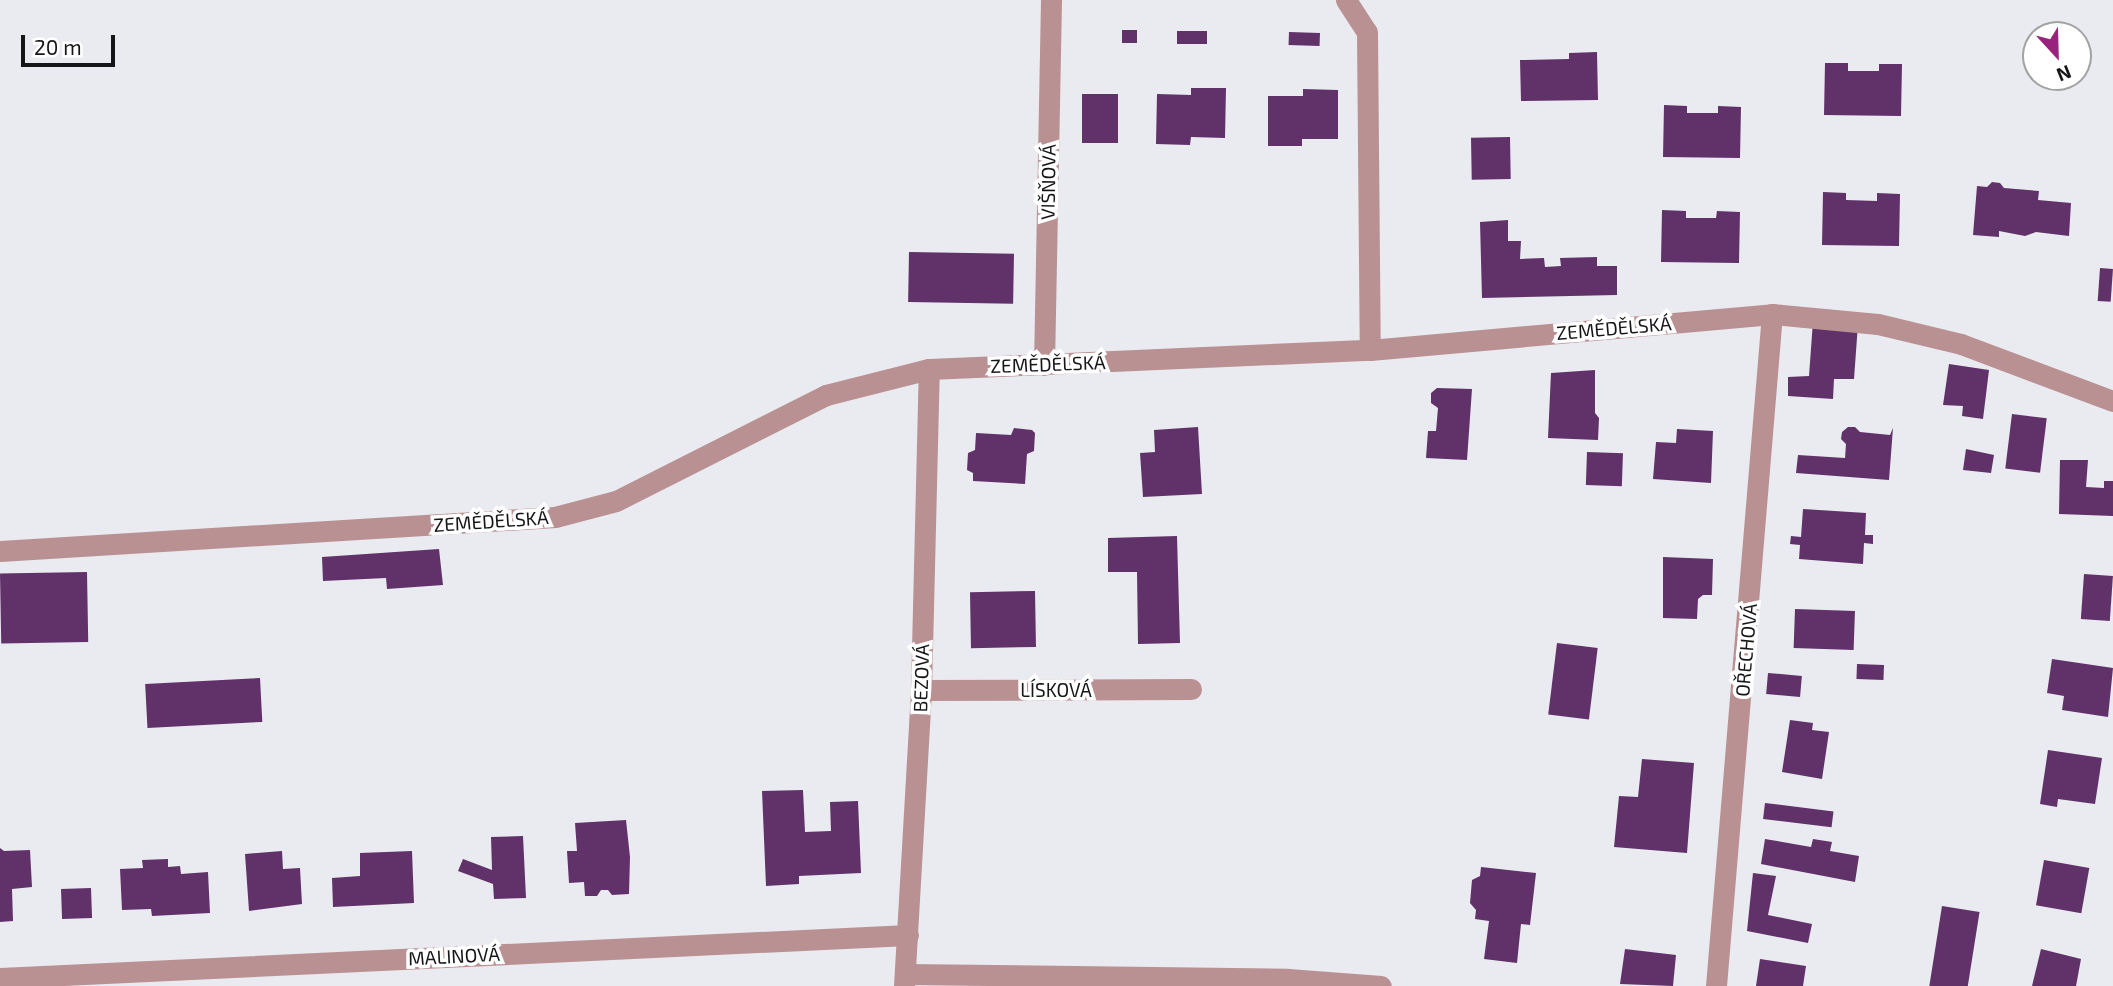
<!DOCTYPE html>
<meta charset="utf-8">
<style>
body{margin:0}
#map{position:relative;width:2113px;height:986px;overflow:hidden;background:#eaeaf1;font-family:"Exo 2",sans-serif}
div>[style]{position:absolute}
.building>*{inset:0;background:#613169;transform-origin:0 0}
.street>*{height:21px;margin:-10.5px;padding:0 10.5px;transform-origin:10.5px;border-radius:10.5px;background:#b99192}
span{translate:-50% -50%;white-space:nowrap;text-align:center;line-height:1.15;-webkit-text-stroke:7px #fff;paint-order:stroke}
.street-label{font-size:19px;color:#161619}
.north{position:absolute;left:2022px;top:21px;width:70px;height:70px;box-sizing:border-box;background:#fff;border:2px solid #a2a2a3;border-radius:50%;rotate:158deg;font-size:19px;font-weight:700;line-height:28px;text-align:center;color:#161619}
.north::after{content:'';display:block;margin:auto;width:24px;height:32px;background:#99227c;clip-path:polygon(50% 0,100% 100%,50% 72%,0 100%)}
.scale{position:absolute;left:21px;top:35px;width:94px;height:32px;box-sizing:border-box;border:4px solid #161619;border-top:0;padding-left:9px;font-size:21px;line-height:24px;white-space:nowrap;color:#161619;-webkit-text-stroke:5px #fff;paint-order:stroke}
</style>
<div id="map">
<div class="building">
<i style="left:1122px;top:30px;width:15px;height:13px"></i>
<i style="left:1177px;top:31px;width:30px;height:13px"></i>
<i style="left:1289px;top:32px;width:31px;height:13px;rotate:2deg"></i>
<i style="clip-path:polygon(1597px 52px,1598px 100px,1521px 101px,1520px 60px,1569px 59px,1569px 53px)"></i>
<i style="clip-path:polygon(1825px 63px,1848px 63px,1848px 71px,1879px 71px,1879px 64px,1902px 64px,1901px 116px,1824px 115px)"></i>
<i style="clip-path:polygon(1191px 88px,1226px 88px,1225px 138px,1191px 137px,1190px 145px,1156px 144px,1157px 94px,1191px 95px)"></i>
<i style="clip-path:polygon(1303px 89px,1338px 90px,1338px 139px,1302px 139px,1302px 146px,1268px 146px,1268px 96px,1303px 96px)"></i>
<i style="left:1082px;top:94px;width:36px;height:49px"></i>
<i style="clip-path:polygon(1664px 105px,1687px 106px,1687px 113px,1718px 113px,1718px 106px,1741px 107px,1740px 158px,1663px 157px)"></i>
<i style="left:1510px;top:137px;width:42px;height:39px;rotate:89deg"></i>
<i style="clip-path:polygon(1992px 182px,2000px 183px,2004px 188px,2039px 191px,2038px 200px,2071px 203px,2069px 236px,2036px 232px,2025px 236px,1999px 231px,1999px 237px,1973px 235px,1977px 186px,1987px 187px)"></i>
<i style="clip-path:polygon(1823px 192px,1846px 193px,1846px 200px,1877px 201px,1877px 193px,1900px 194px,1899px 246px,1822px 245px)"></i>
<i style="clip-path:polygon(1662px 210px,1686px 211px,1686px 218px,1716px 218px,1717px 211px,1740px 212px,1739px 263px,1661px 262px)"></i>
<i style="clip-path:polygon(1508px 220px,1508px 241px,1521px 241px,1520px 259px,1544px 258px,1545px 267px,1561px 266px,1560px 258px,1597px 257px,1597px 266px,1617px 266px,1617px 295px,1482px 298px,1480px 222px)"></i>
<i style="left:909px;top:252px;width:105px;height:50px;rotate:1deg"></i>
<i style="left:2100px;top:268px;width:13px;height:33px;rotate:4deg"></i>
<i style="clip-path:polygon(1813px 321px,1858px 324px,1854px 379px,1834px 379px,1833px 399px,1788px 396px,1788px 377px,1809px 376px)"></i>
<i style="clip-path:polygon(1949px 364px,1989px 370px,1983px 419px,1962px 416px,1963px 406px,1943px 405px)"></i>
<i style="clip-path:polygon(1595px 370px,1595px 413px,1599px 418px,1598px 440px,1548px 438px,1551px 373px)"></i>
<i style="clip-path:polygon(1437px 388px,1472px 389px,1467px 460px,1426px 458px,1428px 431px,1436px 431px,1438px 408px,1431px 403px,1431px 393px)"></i>
<i style="left:2012px;top:414px;width:35px;height:55px;rotate:7deg"></i>
<i style="clip-path:polygon(1198px 427px,1202px 494px,1143px 497px,1140px 453px,1155px 452px,1154px 430px)"></i>
<i style="clip-path:polygon(1848px 427px,1855px 427px,1860px 432px,1890px 435px,1893px 428px,1889px 480px,1796px 473px,1798px 455px,1845px 458px,1846px 444px,1841px 439px,1842px 432px)"></i>
<i style="clip-path:polygon(1014px 428px,1032px 430px,1035px 433px,1034px 451px,1027px 454px,1025px 484px,973px 481px,973px 473px,967px 470px,968px 453px,975px 450px,976px 433px,1011px 435px)"></i>
<i style="clip-path:polygon(1677px 429px,1713px 431px,1711px 483px,1653px 479px,1656px 442px,1676px 443px)"></i>
<i style="clip-path:polygon(1966px 449px,1994px 455px,1991px 473px,1963px 470px)"></i>
<i style="left:1587px;top:452px;width:36px;height:33px;rotate:2deg"></i>
<i style="clip-path:polygon(2060px 460px,2088px 460px,2086px 487px,2104px 488px,2104px 481px,2113px 481px,2113px 516px,2059px 514px)"></i>
<i style="clip-path:polygon(1803px 509px,1866px 513px,1865px 535px,1873px 535px,1873px 544px,1864px 543px,1863px 564px,1799px 559px,1800px 545px,1790px 544px,1791px 536px,1801px 537px)"></i>
<i style="clip-path:polygon(1177px 536px,1180px 643px,1138px 644px,1137px 572px,1108px 572px,1108px 538px)"></i>
<i style="clip-path:polygon(439px 549px,443px 585px,387px 589px,386px 578px,323px 581px,322px 557px)"></i>
<i style="clip-path:polygon(1663px 557px,1713px 559px,1712px 595px,1703px 595px,1698px 599px,1697px 619px,1663px 618px)"></i>
<i style="left:87px;top:572px;width:70px;height:87px;rotate:89deg"></i>
<i style="left:2084px;top:574px;width:29px;height:45px;rotate:4deg"></i>
<i style="left:1035px;top:591px;width:56px;height:65px;rotate:89deg"></i>
<i style="left:1795px;top:609px;width:60px;height:39px;rotate:2deg"></i>
<i style="left:1557px;top:643px;width:41px;height:72px;rotate:7deg"></i>
<i style="clip-path:polygon(2052px 659px,2113px 668px,2108px 717px,2062px 710px,2064px 696px,2047px 693px)"></i>
<i style="left:1857px;top:664px;width:27px;height:15px;rotate:2deg"></i>
<i style="left:1768px;top:673px;width:34px;height:21px;rotate:5deg"></i>
<i style="left:260px;top:678px;width:44px;height:115px;rotate:87deg"></i>
<i style="clip-path:polygon(1790px 720px,1813px 723px,1812px 730px,1829px 732px,1822px 779px,1782px 772px)"></i>
<i style="clip-path:polygon(2048px 750px,2102px 758px,2095px 804px,2058px 799px,2057px 807px,2040px 804px)"></i>
<i style="clip-path:polygon(1642px 759px,1694px 763px,1687px 853px,1614px 847px,1619px 796px,1638px 797px)"></i>
<i style="clip-path:polygon(803px 790px,805px 832px,831px 831px,830px 802px,858px 801px,861px 873px,799px 876px,799px 884px,766px 886px,762px 791px)"></i>
<i style="left:1765px;top:803px;width:69px;height:16px;rotate:7deg"></i>
<i style="clip-path:polygon(626px 820px,630px 857px,629px 894px,612px 895px,608px 890px,601px 890px,597px 896px,585px 896px,584px 882px,569px 883px,567px 851px,577px 851px,575px 823px)"></i>
<i style="clip-path:polygon(523px 836px,526px 898px,494px 899px,493px 884px,458px 871px,463px 859px,492px 870px,491px 837px)"></i>
<i style="clip-path:polygon(1765px 839px,1811px 847px,1813px 839px,1832px 842px,1830px 851px,1859px 856px,1855px 882px,1761px 864px)"></i>
<i style="clip-path:polygon(0 848px,4px 851px,30px 850px,32px 887px,12px 889px,13px 921px,0 922px)"></i>
<i style="clip-path:polygon(282px 851px,283px 869px,300px 868px,302px 904px,249px 911px,245px 854px)"></i>
<i style="clip-path:polygon(412px 851px,414px 903px,333px 907px,332px 878px,360px 876px,360px 853px)"></i>
<i style="clip-path:polygon(168px 859px,168px 867px,180px 866px,181px 874px,208px 872px,210px 913px,152px 916px,151px 909px,122px 910px,120px 869px,143px 868px,142px 860px)"></i>
<i style="left:2044px;top:860px;width:46px;height:46px;rotate:10deg"></i>
<i style="clip-path:polygon(1481px 867px,1536px 873px,1530px 925px,1521px 924px,1517px 963px,1484px 959px,1489px 921px,1475px 919px,1476px 910px,1470px 903px,1472px 880px,1480px 876px)"></i>
<i style="clip-path:polygon(1753px 873px,1776px 876px,1768px 915px,1812px 924px,1808px 943px,1747px 931px)"></i>
<i style="left:91px;top:888px;width:30px;height:30px;rotate:88deg"></i>
<i style="left:1942px;top:906px;width:38px;height:81px;rotate:9deg"></i>
<i style="clip-path:polygon(1625px 949px,1676px 955px,1673px 986px,1620px 984px)"></i>
<i style="clip-path:polygon(2041px 949px,2081px 959px,2076px 986px,2032px 986px)"></i>
<i style="clip-path:polygon(1760px 959px,1806px 966px,1803px 986px,1756px 986px)"></i>
</div>
<div class="street">
<i style="left:1346px;top:0;width:38px;rotate:57deg"></i>
<i style="left:1367px;top:32px;width:318px;rotate:89.5deg"></i>
<i style="left:1044px;top:365px;width:365px;rotate:-88.9deg"></i>
<i style="left:0;top:551px;width:556px;rotate:-3.51deg"></i>
<i style="left:555px;top:517px;width:63px;rotate:-14.7deg"></i>
<i style="left:616px;top:501px;width:235px;rotate:-26.8deg"></i>
<i style="left:826px;top:395px;width:106px;rotate:-14.2deg"></i>
<i style="left:929px;top:369px;width:441px;rotate:-2.5deg"></i>
<i style="left:1370px;top:350px;width:404px;rotate:-5.1deg"></i>
<i style="left:1772px;top:314px;width:106px;rotate:5.4deg"></i>
<i style="left:1878px;top:324px;width:85px;rotate:13.5deg"></i>
<i style="left:1961px;top:344px;width:162px;rotate:20.6deg"></i>
<i style="left:921px;top:690px;width:270px;rotate:-0.2deg"></i>
<i style="left:905px;top:974px;width:383px;rotate:0.7deg"></i>
<i style="left:1288px;top:979px;width:93px;rotate:4.3deg"></i>
<i style="left:0;top:978px;width:909px;rotate:-2.71deg"></i>
<i style="left:904px;top:986px;width:296px;rotate:-86.7deg"></i>
<i style="left:921px;top:690px;width:321px;rotate:-88.6deg"></i>
<i style="left:1716px;top:986px;width:674px;rotate:-85.24deg"></i>
</div>
<div class="street-label">
<span style="left:1048px;top:182px;rotate:-89deg">VIŠŇOVÁ</span>
<span style="left:1614px;top:328px;rotate:-5deg">ZEMĚDĚLSKÁ</span>
<span style="left:1048px;top:364px;rotate:-2deg">ZEMĚDĚLSKÁ</span>
<span style="left:491px;top:521px;rotate:-4deg">ZEMĚDĚLSKÁ</span>
<span style="left:1746px;top:650px;rotate:-85deg">OŘECHOVÁ</span>
<span style="left:921px;top:678px;rotate:-88deg">BEZOVÁ</span>
<span style="left:1056px;top:690px">LÍSKOVÁ</span>
<span style="left:454px;top:956px;rotate:-3deg">MALINOVÁ</span>
</div>
<div class="north">N</div>
<div class="scale">20 m</div>
</div>
